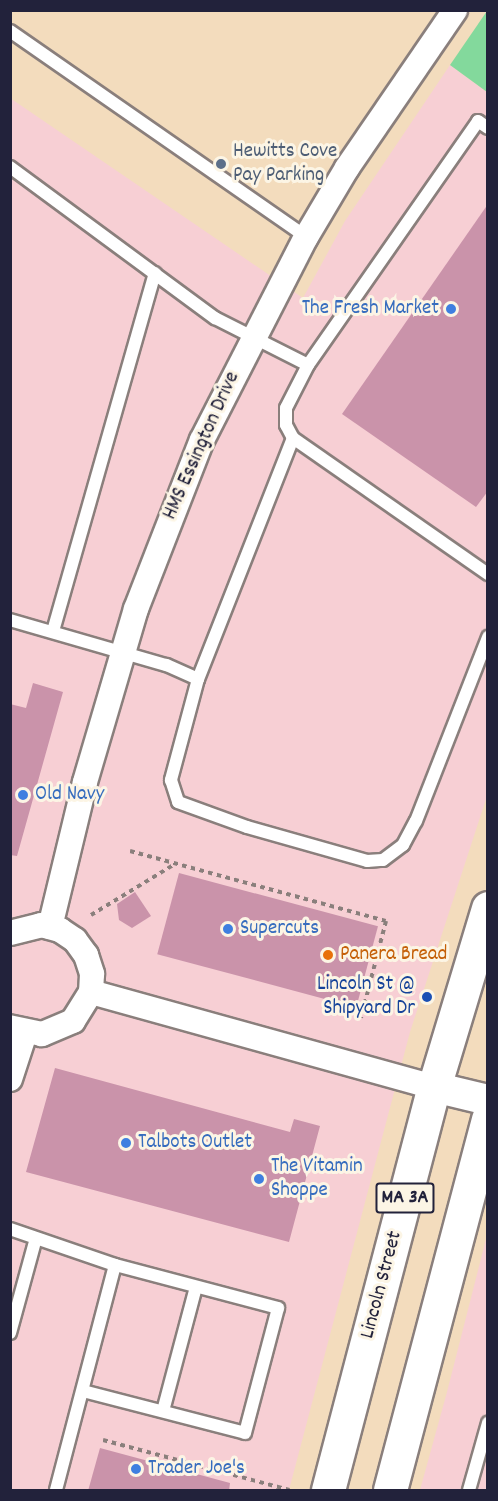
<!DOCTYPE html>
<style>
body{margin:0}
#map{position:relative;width:498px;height:1501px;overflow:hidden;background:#f3dcbd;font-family:Dekko,sans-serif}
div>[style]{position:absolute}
.built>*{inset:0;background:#f7cfd4}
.green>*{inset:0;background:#83d99c}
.building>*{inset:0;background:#ca93aa;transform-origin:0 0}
.path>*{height:4px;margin-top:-2px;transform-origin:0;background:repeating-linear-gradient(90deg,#8a7f7c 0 4.5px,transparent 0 9px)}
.roads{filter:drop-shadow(2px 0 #8a7f7c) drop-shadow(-2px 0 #8a7f7c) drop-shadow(0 2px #8a7f7c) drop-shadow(0 -2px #8a7f7c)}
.service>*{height:12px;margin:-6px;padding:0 6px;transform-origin:6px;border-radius:6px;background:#fff}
.minor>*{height:24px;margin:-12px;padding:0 12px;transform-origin:12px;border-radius:12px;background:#fff}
.tertiary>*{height:30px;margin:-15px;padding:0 15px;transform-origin:15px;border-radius:15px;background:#fff}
.primary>*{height:33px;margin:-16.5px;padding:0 16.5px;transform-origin:16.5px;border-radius:16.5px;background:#fff}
.dots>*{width:16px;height:16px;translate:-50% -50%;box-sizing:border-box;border:3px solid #fcf5e5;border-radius:50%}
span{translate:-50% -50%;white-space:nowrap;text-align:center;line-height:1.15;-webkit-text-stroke:6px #fcf5e5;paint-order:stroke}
.shield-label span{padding:2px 4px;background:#fcf5e5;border:2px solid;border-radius:4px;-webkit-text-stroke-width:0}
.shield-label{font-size:20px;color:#22223b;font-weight:700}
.service-label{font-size:21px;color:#4e5e75}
.left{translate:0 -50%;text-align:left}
.shop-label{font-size:21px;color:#366cbe}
.right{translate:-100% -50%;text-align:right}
.street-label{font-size:21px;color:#22223b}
.food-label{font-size:21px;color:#c56008}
.transit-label{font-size:21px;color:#164399}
.frame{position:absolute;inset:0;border:12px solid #22223b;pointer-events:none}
</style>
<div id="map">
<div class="built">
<i style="clip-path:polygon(450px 65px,487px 92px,487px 796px,410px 1032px,289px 1490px,11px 1490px,10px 98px,303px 298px,345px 221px)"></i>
<i style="clip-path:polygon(487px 1235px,487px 1490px,420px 1490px,447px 1392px)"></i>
</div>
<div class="green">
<i style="clip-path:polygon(487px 11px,487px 92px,450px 65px)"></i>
</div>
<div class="building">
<i style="clip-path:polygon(488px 204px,488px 491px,476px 507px,342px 414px)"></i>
<i style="clip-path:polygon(33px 683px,63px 692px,17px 856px,10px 855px,10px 704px,26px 708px)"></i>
<i style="left:179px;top:873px;width:206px;height:84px;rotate:15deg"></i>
<i style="clip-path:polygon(135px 892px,151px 916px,132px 928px,119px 920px,117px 904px)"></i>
<i style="clip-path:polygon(55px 1068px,290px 1132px,294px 1119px,320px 1126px,289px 1242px,26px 1172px)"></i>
<i style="clip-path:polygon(100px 1448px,230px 1483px,229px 1491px,88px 1491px)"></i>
</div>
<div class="path">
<i style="left:130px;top:851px;width:265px;rotate:15.3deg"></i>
<i style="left:386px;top:921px;width:100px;rotate:104.5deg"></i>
<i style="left:91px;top:915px;width:98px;rotate:-31.3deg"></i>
<i style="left:103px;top:1440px;width:193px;rotate:15deg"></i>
</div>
<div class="roads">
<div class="service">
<i style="left:10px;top:31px;width:361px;rotate:34.8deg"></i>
<i style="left:10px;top:167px;width:255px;rotate:36.4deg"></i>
<i style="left:215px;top:318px;width:104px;rotate:26.8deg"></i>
<i style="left:308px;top:365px;width:48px;rotate:117.1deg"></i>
<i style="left:286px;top:408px;width:17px;rotate:90deg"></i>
<i style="left:286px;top:425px;width:15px;rotate:62deg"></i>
<i style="left:293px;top:438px;width:259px;rotate:111.5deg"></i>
<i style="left:198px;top:679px;width:35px;rotate:-156deg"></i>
<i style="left:166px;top:665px;width:162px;rotate:-163.9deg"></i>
<i style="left:308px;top:365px;width:297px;rotate:-55.1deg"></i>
<i style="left:478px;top:121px;width:12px;rotate:35deg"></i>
<i style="left:293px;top:438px;width:238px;rotate:34.9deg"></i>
<i style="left:53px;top:631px;width:372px;rotate:-74.1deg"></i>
<i style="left:198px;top:679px;width:105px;rotate:105deg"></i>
<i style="left:171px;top:780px;width:23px;rotate:72deg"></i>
<i style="left:178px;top:802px;width:73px;rotate:19.9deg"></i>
<i style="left:247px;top:827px;width:125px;rotate:15.8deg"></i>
<i style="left:367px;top:861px;width:16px;rotate:-4deg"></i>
<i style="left:383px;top:860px;width:25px;rotate:-37deg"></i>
<i style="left:403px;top:845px;width:27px;rotate:-62deg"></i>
<i style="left:416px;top:821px;width:198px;rotate:-68.6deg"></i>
<i style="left:10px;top:1229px;width:111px;rotate:18.9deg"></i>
<i style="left:115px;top:1265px;width:233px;rotate:104.7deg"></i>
<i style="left:10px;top:1333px;width:98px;rotate:-74.7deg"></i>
<i style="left:83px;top:1391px;width:167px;rotate:14.5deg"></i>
<i style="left:245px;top:1433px;width:129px;rotate:-75.2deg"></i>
<i style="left:278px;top:1308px;width:169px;rotate:-165.2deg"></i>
<i style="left:163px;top:1411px;width:128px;rotate:-75.1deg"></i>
<i style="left:469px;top:1490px;width:70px;rotate:-74.2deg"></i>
</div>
<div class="minor">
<i style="left:50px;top:927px;width:149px;rotate:-76.4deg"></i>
<i style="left:85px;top:782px;width:180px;rotate:-73.6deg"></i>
<i style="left:136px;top:609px;width:181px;rotate:-68.7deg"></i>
<i style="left:202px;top:440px;width:228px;rotate:-62.9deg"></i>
<i style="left:306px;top:237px;width:80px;rotate:-59.3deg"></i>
<i style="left:347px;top:168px;width:191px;rotate:-55.6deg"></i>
<i style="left:10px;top:933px;width:32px;rotate:-14deg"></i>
<i style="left:41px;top:925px;width:20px;rotate:15deg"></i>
<i style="left:60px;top:930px;width:18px;rotate:34deg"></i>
<i style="left:75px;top:940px;width:19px;rotate:54deg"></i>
<i style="left:86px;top:955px;width:20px;rotate:72deg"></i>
<i style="left:92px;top:974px;width:18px;rotate:93deg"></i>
<i style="left:91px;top:992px;width:34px;rotate:122deg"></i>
<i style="left:73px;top:1021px;width:34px;rotate:157deg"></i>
<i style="left:42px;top:1034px;width:33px;rotate:-168deg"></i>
<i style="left:91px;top:992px;width:356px;rotate:15.5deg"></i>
<i style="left:10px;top:1079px;width:48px;rotate:-71.9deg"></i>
</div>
<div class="tertiary">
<i style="left:434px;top:1087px;width:56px;rotate:13.5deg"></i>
</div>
<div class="primary">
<i style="left:328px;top:1490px;width:417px;rotate:-75.3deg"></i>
<i style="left:434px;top:1087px;width:187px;rotate:-73.2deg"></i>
<i style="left:390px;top:1490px;width:384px;rotate:-75.2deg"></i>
</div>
</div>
<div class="dots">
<i style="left:221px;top:164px;background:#5c6f8a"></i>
<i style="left:451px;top:309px;background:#3f7fe0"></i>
<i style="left:23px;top:795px;background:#3f7fe0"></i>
<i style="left:228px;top:929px;background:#3f7fe0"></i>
<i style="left:328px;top:955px;background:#e8710a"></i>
<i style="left:427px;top:997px;background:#1a4fb4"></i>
<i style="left:126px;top:1143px;background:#3f7fe0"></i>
<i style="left:259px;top:1179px;background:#3f7fe0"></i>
<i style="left:136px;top:1469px;background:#3f7fe0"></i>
</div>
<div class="shield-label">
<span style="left:405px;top:1198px">MA 3A</span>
</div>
<div class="service-label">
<span class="left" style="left:233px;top:164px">Hewitts Cove<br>Pay Parking</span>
</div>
<div class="shop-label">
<span class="right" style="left:439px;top:309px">The Fresh Market</span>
<span class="left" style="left:35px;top:795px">Old Navy</span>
<span class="left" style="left:240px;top:929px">Supercuts</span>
<span class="left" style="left:138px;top:1143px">Talbots Outlet</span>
<span class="left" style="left:271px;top:1179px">The Vitamin<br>Shoppe</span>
<span class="left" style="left:148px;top:1469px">Trader Joe's</span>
</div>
<div class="street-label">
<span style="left:202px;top:446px;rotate:-66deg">HMS Essington Drive</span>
<span style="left:382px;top:1285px;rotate:-75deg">Lincoln Street</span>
</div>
<div class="food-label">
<span class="left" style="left:340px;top:955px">Panera Bread</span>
</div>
<div class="transit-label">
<span class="right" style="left:415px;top:997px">Lincoln St @<br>Shipyard Dr</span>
</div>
<div class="frame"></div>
</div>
